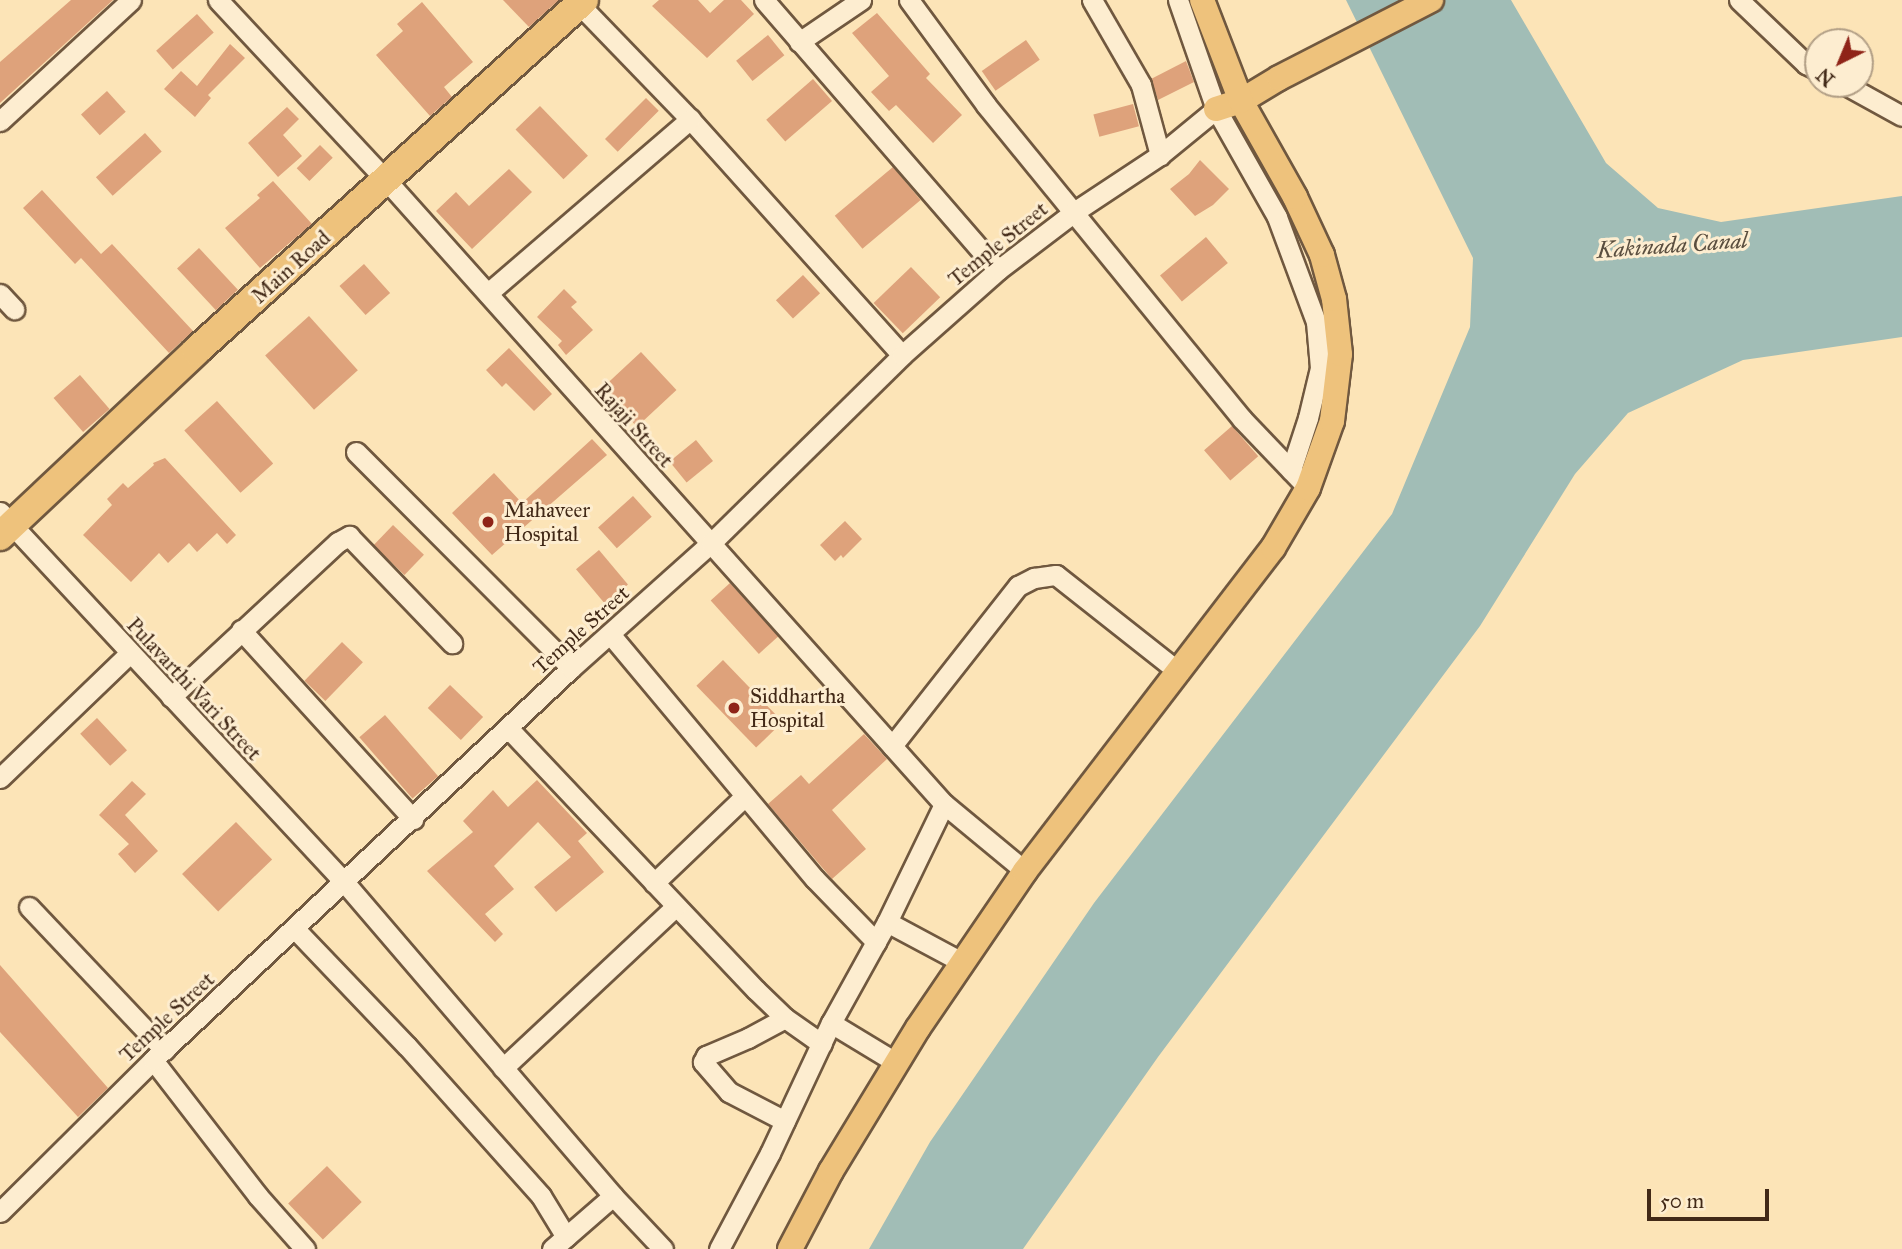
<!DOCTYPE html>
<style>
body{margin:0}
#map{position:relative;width:1902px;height:1249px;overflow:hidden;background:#fce4b7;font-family:"IM FELL Great Primer",serif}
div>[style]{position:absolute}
.water>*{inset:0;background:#a1bdb6}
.building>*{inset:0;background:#dea27b;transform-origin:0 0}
.roads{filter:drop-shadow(2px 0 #70583f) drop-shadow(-2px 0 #70583f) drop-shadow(0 2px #70583f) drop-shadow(0 -2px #70583f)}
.minor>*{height:19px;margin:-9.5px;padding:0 9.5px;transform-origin:9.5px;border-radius:9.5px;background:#fdedd0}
.major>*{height:24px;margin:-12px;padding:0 12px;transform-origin:12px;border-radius:12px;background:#eec27c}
.highway>*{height:28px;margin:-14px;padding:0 14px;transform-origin:14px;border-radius:14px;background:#eec27c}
.dots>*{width:19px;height:19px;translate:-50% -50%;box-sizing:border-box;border:4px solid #fdedd0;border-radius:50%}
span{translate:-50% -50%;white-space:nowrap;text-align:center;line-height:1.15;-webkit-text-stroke:6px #fdedd0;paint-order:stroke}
.street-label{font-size:21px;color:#422917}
.poi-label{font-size:21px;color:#422917}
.left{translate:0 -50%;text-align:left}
.water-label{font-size:23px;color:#5a4e3f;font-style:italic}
.north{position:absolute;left:1804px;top:28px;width:70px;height:70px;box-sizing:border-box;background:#fdedd0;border:2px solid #b29f86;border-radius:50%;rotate:223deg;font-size:19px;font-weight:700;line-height:28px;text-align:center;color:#422917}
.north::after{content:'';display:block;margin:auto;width:24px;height:32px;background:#8f2418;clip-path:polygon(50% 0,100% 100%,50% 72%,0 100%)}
.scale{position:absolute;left:1647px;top:1189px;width:122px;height:32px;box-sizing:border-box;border:4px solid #422917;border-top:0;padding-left:9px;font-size:21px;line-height:24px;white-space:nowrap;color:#422917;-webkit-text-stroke:5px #fdedd0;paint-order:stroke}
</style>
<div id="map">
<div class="water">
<i style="clip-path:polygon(1346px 0,1511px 0,1606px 163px,1658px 208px,1721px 222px,1902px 196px,1902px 337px,1743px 360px,1628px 413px,1575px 474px,1480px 626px,1158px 1057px,1023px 1249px,869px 1249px,930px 1142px,1094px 903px,1392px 514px,1470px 327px,1473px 258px)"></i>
</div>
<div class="building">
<i style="clip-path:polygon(71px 0,113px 0,0 103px,0 62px)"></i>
<i style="clip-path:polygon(503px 0,559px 0,529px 27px)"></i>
<i style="clip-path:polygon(659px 0,698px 0,710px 13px,724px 0,741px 0,754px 14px,707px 58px,652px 6px)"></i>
<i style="clip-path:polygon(422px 2px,473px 62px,444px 87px,452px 97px,430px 116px,376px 55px,403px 31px,397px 24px)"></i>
<i style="clip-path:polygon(877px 13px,930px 74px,926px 78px,962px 115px,933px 143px,896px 105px,889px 111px,871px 92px,889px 76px,852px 33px)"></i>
<i style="left:197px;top:14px;width:25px;height:55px;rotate:48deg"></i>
<i style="left:768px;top:35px;width:26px;height:41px;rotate:51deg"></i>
<i style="left:1026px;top:40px;width:24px;height:54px;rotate:55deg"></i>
<i style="clip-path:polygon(230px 44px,245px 58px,208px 95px,211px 98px,195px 117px,164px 89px,181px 71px,197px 86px)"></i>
<i style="clip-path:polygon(1186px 61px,1194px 82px,1158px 100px,1151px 79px)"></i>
<i style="left:813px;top:79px;width:29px;height:62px;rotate:49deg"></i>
<i style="left:107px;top:91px;width:28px;height:35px;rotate:48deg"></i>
<i style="left:646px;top:98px;width:18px;height:58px;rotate:45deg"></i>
<i style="left:1133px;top:104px;width:23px;height:41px;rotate:75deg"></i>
<i style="left:540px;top:106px;width:69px;height:34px;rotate:46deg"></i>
<i style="clip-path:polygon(287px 107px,299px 119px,283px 135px,302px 156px,278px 177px,248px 143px)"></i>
<i style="left:145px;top:133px;width:25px;height:66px;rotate:48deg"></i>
<i style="left:320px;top:145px;width:18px;height:33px;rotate:45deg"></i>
<i style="clip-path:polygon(1200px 160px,1229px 189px,1213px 205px,1195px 216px,1170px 189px,1189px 174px)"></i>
<i style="left:893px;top:167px;width:43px;height:76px;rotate:50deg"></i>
<i style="clip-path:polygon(509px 169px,532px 192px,472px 249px,436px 211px,456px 192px,469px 206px)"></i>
<i style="clip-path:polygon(273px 181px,312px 224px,260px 268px,225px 228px,260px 198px,257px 195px)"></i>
<i style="clip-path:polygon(42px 190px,101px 254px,112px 244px,193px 331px,169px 353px,81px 258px,75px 264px,23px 208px)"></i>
<i style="left:1206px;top:237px;width:34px;height:60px;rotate:50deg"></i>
<i style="left:199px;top:248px;width:57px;height:30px;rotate:47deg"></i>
<i style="left:364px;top:264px;width:39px;height:33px;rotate:48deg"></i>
<i style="left:911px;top:267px;width:42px;height:52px;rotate:46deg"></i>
<i style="left:803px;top:275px;width:25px;height:37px;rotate:47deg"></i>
<i style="clip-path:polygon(564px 289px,577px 302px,571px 307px,593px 330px,566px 355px,558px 345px,562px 341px,537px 317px)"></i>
<i style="left:309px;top:316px;width:73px;height:59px;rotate:48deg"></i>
<i style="clip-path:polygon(509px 348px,552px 394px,534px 411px,506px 383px,502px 387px,486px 370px)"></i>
<i style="left:641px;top:352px;width:52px;height:54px;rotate:47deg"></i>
<i style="left:80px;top:375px;width:45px;height:35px;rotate:49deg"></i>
<i style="left:217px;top:401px;width:84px;height:44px;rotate:48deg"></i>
<i style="left:1232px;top:426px;width:40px;height:37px;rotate:49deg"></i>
<i style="clip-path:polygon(592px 439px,607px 455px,492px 555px,452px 513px,494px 473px,522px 503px)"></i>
<i style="left:696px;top:440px;width:27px;height:34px;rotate:51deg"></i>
<i style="clip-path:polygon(165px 458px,236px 535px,227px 544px,217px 533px,197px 552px,189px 543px,168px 563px,159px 553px,131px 582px,83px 535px,112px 505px,107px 499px,123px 483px,128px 488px,154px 465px,153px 463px)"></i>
<i style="left:633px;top:496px;width:28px;height:47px;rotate:48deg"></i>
<i style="clip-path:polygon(845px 521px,862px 539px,843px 558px,841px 555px,835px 561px,820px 545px)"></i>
<i style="left:393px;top:525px;width:43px;height:28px;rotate:44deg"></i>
<i style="left:599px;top:550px;width:45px;height:30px;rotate:50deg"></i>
<i style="left:730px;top:583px;width:72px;height:26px;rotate:48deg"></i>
<i style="left:342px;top:642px;width:29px;height:54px;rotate:44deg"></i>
<i style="left:723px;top:660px;width:86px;height:37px;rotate:46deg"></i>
<i style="left:450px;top:685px;width:46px;height:32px;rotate:44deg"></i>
<i style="left:385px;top:715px;width:81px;height:34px;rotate:49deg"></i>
<i style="left:97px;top:718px;width:44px;height:23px;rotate:47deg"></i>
<i style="clip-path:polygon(864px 734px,887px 759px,832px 810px,866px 849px,832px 879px,768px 804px,801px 775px,809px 784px)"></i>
<i style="clip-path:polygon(537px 780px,587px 833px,578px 841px,604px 872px,556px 912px,534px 887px,571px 857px,538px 822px,494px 866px,514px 889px,485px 914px,503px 934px,495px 942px,427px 871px,473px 832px,463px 821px,493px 790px,508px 807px)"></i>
<i style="clip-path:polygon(132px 781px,146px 794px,125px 815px,158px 851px,135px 873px,118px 854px,129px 844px,99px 815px)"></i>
<i style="left:236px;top:822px;width:52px;height:75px;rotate:46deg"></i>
<i style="clip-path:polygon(0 965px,108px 1088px,78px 1117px,0 1032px)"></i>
<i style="left:327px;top:1166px;width:50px;height:54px;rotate:46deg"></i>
</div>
<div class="roads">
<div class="minor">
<i style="left:218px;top:0;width:246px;rotate:47deg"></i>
<i style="left:386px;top:180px;width:837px;rotate:48.2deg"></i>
<i style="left:944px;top:804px;width:105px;rotate:39.6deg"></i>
<i style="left:575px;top:0;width:165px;rotate:46deg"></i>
<i style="left:690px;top:119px;width:317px;rotate:48.1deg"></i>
<i style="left:764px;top:0;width:357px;rotate:49.1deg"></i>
<i style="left:909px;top:0;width:130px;rotate:53.7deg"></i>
<i style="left:986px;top:105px;width:405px;rotate:50.8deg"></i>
<i style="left:1242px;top:419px;width:95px;rotate:46.3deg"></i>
<i style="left:1092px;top:0;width:98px;rotate:60deg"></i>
<i style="left:1141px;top:85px;width:73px;rotate:74.8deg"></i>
<i style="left:1178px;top:0;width:115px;rotate:70.8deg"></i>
<i style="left:1216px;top:109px;width:124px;rotate:60.5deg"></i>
<i style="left:1277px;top:217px;width:112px;rotate:69.6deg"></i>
<i style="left:1316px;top:322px;width:46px;rotate:85deg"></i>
<i style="left:1320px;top:368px;width:51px;rotate:103.5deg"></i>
<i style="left:1308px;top:418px;width:55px;rotate:108.1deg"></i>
<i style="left:1739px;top:0;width:93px;rotate:43.7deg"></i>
<i style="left:1806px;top:64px;width:13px;rotate:27deg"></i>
<i style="left:799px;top:42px;width:75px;rotate:-34.1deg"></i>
<i style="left:1844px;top:84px;width:66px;rotate:28.9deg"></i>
<i style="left:0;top:121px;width:178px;rotate:-42.7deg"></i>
<i style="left:488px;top:293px;width:267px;rotate:-40.7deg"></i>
<i style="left:0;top:294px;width:21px;rotate:47deg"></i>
<i style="left:356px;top:452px;width:305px;rotate:45.1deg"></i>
<i style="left:0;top:512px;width:507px;rotate:47.08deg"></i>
<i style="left:345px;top:883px;width:412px;rotate:49.4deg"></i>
<i style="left:613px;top:1196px;width:73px;rotate:46.7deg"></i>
<i style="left:241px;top:630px;width:256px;rotate:47.7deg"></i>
<i style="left:610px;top:634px;width:319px;rotate:50.1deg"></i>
<i style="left:815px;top:879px;width:88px;rotate:45.9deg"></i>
<i style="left:171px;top:697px;width:228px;rotate:-42.9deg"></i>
<i style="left:338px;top:542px;width:13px;rotate:-29deg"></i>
<i style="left:349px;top:536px;width:149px;rotate:46.1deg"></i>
<i style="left:509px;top:729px;width:359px;rotate:46.6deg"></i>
<i style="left:756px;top:990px;width:40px;rotate:44deg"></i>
<i style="left:785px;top:1018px;width:45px;rotate:35.1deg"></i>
<i style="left:892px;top:746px;width:204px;rotate:-51.8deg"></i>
<i style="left:1018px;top:586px;width:18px;rotate:-27deg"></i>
<i style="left:1034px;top:578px;width:22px;rotate:-8deg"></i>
<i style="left:1056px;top:575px;width:157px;rotate:38.3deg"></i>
<i style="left:0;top:778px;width:180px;rotate:-43.9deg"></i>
<i style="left:654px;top:883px;width:126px;rotate:-43.7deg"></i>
<i style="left:29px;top:907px;width:197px;rotate:46.6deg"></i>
<i style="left:887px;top:922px;width:85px;rotate:28.1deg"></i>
<i style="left:295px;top:929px;width:162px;rotate:46.3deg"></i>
<i style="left:407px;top:1046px;width:201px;rotate:48.2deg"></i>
<i style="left:541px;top:1196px;width:48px;rotate:58.6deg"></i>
<i style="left:831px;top:1023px;width:77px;rotate:31.2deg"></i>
<i style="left:153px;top:1060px;width:172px;rotate:52.3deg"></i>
<i style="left:258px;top:1196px;width:71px;rotate:48.4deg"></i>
<i style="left:503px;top:1068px;width:237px;rotate:-43.1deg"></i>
<i style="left:785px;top:1121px;width:63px;rotate:-152.6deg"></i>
<i style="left:729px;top:1092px;width:40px;rotate:-131deg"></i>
<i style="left:703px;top:1062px;width:7px;rotate:-63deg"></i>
<i style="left:706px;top:1056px;width:46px;rotate:-23.2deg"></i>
<i style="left:748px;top:1038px;width:42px;rotate:-28.4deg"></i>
<i style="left:0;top:1212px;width:216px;rotate:-44.8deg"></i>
<i style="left:153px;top:1060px;width:573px;rotate:-43.16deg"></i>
<i style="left:571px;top:668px;width:188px;rotate:-41.8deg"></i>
<i style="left:711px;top:543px;width:268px;rotate:-44.5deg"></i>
<i style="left:902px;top:355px;width:128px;rotate:-41.5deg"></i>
<i style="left:998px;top:270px;width:96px;rotate:-37.3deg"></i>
<i style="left:1074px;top:212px;width:103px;rotate:-33.5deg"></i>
<i style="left:1160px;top:155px;width:72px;rotate:-39.4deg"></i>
<i style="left:552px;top:1249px;width:81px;rotate:-41deg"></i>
<i style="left:719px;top:1249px;width:109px;rotate:-62deg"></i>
<i style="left:770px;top:1153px;width:144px;rotate:-64.9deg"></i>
<i style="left:831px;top:1023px;width:115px;rotate:-61deg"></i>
<i style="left:887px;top:922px;width:131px;rotate:-64.2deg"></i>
</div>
<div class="major">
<i style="left:1216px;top:109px;width:26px;rotate:-18deg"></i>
<i style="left:1241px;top:101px;width:44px;rotate:-31.2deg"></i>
<i style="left:1279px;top:78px;width:171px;rotate:-27.2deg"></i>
<i style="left:790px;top:1249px;width:88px;rotate:-62.3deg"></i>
<i style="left:831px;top:1171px;width:167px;rotate:-58.7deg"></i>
<i style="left:918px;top:1028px;width:190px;rotate:-55.7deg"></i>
<i style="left:1025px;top:871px;width:407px;rotate:-52.5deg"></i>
<i style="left:1273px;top:548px;width:69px;rotate:-59.7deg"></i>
<i style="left:1308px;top:488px;width:71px;rotate:-70.3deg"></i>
<i style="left:1332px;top:421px;width:67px;rotate:-83.2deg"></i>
<i style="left:1340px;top:354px;width:55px;rotate:-96.2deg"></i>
<i style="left:1334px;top:299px;width:46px;rotate:-105.3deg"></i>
<i style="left:1322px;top:255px;width:64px;rotate:-115deg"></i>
<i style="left:1295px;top:197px;width:110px;rotate:-119.4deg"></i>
<i style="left:1241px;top:101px;width:108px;rotate:-111.1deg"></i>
</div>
<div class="highway">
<i style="left:0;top:536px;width:270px;rotate:-43.3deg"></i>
<i style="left:196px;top:351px;width:523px;rotate:-42.13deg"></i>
</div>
</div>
<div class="dots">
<i style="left:488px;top:522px;background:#8f2418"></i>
<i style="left:734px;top:708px;background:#8f2418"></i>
</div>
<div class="street-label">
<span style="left:998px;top:244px;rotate:-39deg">Temple Street</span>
<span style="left:291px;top:267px;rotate:-42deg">Main Road</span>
<span style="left:634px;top:425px;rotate:48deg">Rajaji Street</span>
<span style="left:581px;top:630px;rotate:-42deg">Temple Street</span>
<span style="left:194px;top:689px;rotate:47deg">Pulavarthi Vari Street</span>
<span style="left:167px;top:1017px;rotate:-43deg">Temple Street</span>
</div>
<div class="poi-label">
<span class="left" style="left:504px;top:522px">Mahaveer<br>Hospital</span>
<span class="left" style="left:750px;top:708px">Siddhartha<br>Hospital</span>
</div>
<div class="water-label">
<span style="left:1672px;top:245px;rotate:-4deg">Kakinada Canal</span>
</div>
<div class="north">N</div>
<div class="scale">50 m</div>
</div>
